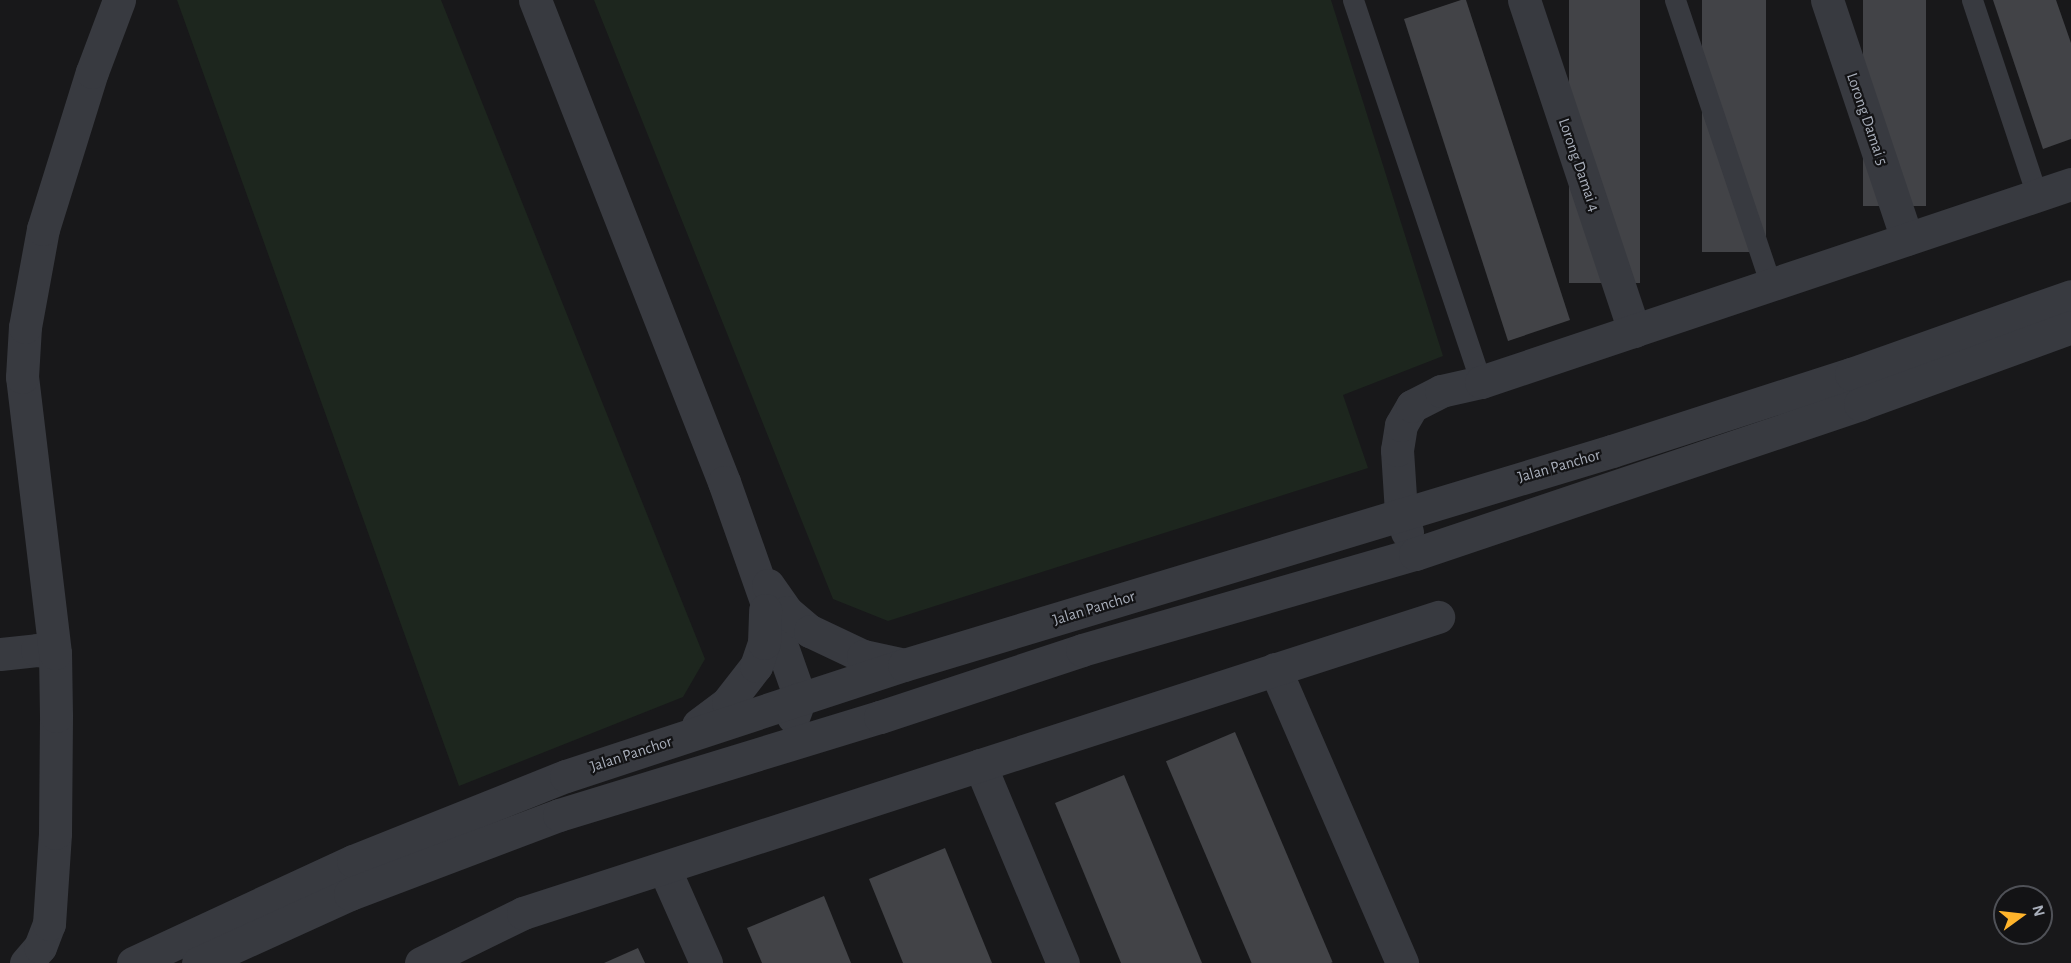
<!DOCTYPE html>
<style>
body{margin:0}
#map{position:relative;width:2071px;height:963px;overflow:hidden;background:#18181a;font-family:"Alegreya Sans",sans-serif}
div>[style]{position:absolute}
.green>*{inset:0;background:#1d261e}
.building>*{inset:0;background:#424347;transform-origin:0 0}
.service>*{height:21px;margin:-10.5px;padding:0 10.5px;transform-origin:10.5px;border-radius:10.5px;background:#383a40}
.minor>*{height:33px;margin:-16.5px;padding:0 16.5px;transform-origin:16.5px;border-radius:16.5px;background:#383a40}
span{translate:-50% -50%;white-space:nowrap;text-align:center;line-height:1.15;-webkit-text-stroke:4.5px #131315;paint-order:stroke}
.street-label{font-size:16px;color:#a9afbb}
.north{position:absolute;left:1993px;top:885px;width:60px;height:60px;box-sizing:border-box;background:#131315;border:2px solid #4f5157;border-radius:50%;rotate:75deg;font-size:16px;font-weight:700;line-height:24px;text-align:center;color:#a9afbb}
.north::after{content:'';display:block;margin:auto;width:21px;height:27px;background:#ffb42b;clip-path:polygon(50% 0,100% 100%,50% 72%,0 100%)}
</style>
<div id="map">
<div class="green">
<i style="clip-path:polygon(177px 0,441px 0,705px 659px,683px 697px,459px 786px)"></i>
<i style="clip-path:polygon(594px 0,1331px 0,1443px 356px,1343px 395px,1368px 468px,888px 621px,833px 599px)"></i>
</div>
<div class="building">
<i style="clip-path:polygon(1461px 0,1466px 0,1570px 320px,1508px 341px,1404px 19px)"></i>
<i style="left:1569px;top:0;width:71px;height:283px"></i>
<i style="left:1702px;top:0;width:64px;height:252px"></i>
<i style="left:1863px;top:0;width:63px;height:206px"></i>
<i style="clip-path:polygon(1993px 0,2056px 0,2071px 43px,2071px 139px,2043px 149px)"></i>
<i style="left:1235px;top:732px;width:250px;height:75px;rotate:67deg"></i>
<i style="clip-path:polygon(1124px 775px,1202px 963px,1121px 963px,1055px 803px)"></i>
<i style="clip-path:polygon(945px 848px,992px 963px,903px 963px,869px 879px)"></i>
<i style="clip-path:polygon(824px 896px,851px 963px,762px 963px,747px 928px)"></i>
<i style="clip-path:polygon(638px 948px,645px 963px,604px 963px)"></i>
</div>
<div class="service">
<i style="left:1353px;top:0;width:403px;rotate:71.5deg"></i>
<i style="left:1675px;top:0;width:301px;rotate:71.4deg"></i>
<i style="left:1972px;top:0;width:206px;rotate:71.6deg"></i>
</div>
<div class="minor">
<i style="left:535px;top:0;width:518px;rotate:68.59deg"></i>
<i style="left:724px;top:482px;width:229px;rotate:70.6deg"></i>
<i style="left:800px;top:698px;width:20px;rotate:110deg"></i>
<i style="left:1524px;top:0;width:349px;rotate:71.6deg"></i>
<i style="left:1827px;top:0;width:252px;rotate:71.5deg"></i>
<i style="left:1407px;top:532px;width:21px;rotate:-107deg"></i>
<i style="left:1401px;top:512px;width:62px;rotate:-93.7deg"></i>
<i style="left:1397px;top:450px;width:25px;rotate:-81deg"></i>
<i style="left:1401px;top:425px;width:22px;rotate:-60deg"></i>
<i style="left:1412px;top:406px;width:33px;rotate:-27deg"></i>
<i style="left:1441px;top:391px;width:41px;rotate:-12.7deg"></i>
<i style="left:1481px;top:382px;width:622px;rotate:-18.55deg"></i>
<i style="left:768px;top:585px;width:33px;rotate:55deg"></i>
<i style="left:787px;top:612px;width:30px;rotate:40deg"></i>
<i style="left:810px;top:631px;width:59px;rotate:25.3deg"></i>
<i style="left:863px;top:656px;width:40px;rotate:12deg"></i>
<i style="left:0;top:654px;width:37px;rotate:-6deg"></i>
<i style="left:37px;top:650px;width:18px;rotate:9deg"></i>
<i style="left:1275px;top:669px;width:320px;rotate:66.6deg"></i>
<i style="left:698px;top:725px;width:38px;rotate:-37deg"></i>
<i style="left:728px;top:702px;width:46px;rotate:-52.1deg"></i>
<i style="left:756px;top:666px;width:24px;rotate:-71deg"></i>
<i style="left:764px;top:643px;width:33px;rotate:-88deg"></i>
<i style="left:980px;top:765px;width:215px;rotate:67.3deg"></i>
<i style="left:664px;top:868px;width:104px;rotate:66.1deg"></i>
<i style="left:26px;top:963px;width:21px;rotate:-49deg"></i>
<i style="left:40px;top:947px;width:25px;rotate:-69deg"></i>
<i style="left:49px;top:924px;width:91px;rotate:-86.2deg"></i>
<i style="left:55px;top:833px;width:117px;rotate:-89.5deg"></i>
<i style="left:56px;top:716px;width:63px;rotate:-90.9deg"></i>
<i style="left:55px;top:653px;width:278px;rotate:-96.8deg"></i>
<i style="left:22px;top:377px;width:50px;rotate:-86.6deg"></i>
<i style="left:25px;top:327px;width:100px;rotate:-79.6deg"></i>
<i style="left:43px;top:229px;width:164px;rotate:-72.7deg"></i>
<i style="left:92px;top:72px;width:77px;rotate:-69.4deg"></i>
<i style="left:133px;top:963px;width:242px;rotate:-24.9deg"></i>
<i style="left:353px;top:861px;width:229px;rotate:-21.8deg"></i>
<i style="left:566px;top:776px;width:356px;rotate:-18.2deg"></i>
<i style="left:904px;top:665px;width:740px;rotate:-16.82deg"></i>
<i style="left:1612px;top:451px;width:251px;rotate:-17.9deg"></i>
<i style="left:1851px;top:374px;width:233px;rotate:-19.5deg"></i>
<i style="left:198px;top:963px;width:167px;rotate:-24.4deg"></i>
<i style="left:350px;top:894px;width:223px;rotate:-20.7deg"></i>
<i style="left:559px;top:815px;width:336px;rotate:-17deg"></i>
<i style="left:880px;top:717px;width:213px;rotate:-18.3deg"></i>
<i style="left:1082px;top:650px;width:347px;rotate:-16.1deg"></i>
<i style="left:1415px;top:554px;width:470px;rotate:-18.6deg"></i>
<i style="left:1860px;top:404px;width:225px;rotate:-20deg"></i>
<i style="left:421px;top:963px;width:114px;rotate:-26.1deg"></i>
<i style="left:523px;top:913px;width:962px;rotate:-17.93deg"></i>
</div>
<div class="street-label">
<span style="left:1867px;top:119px;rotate:71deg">Lorong Damai 5</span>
<span style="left:1579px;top:165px;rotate:71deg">Lorong Damai 4</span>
<span style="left:1559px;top:466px;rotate:-16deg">Jalan Panchor</span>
<span style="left:1094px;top:608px;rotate:-17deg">Jalan Panchor</span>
<span style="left:631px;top:754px;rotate:-18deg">Jalan Panchor</span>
</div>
<div class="north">N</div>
</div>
